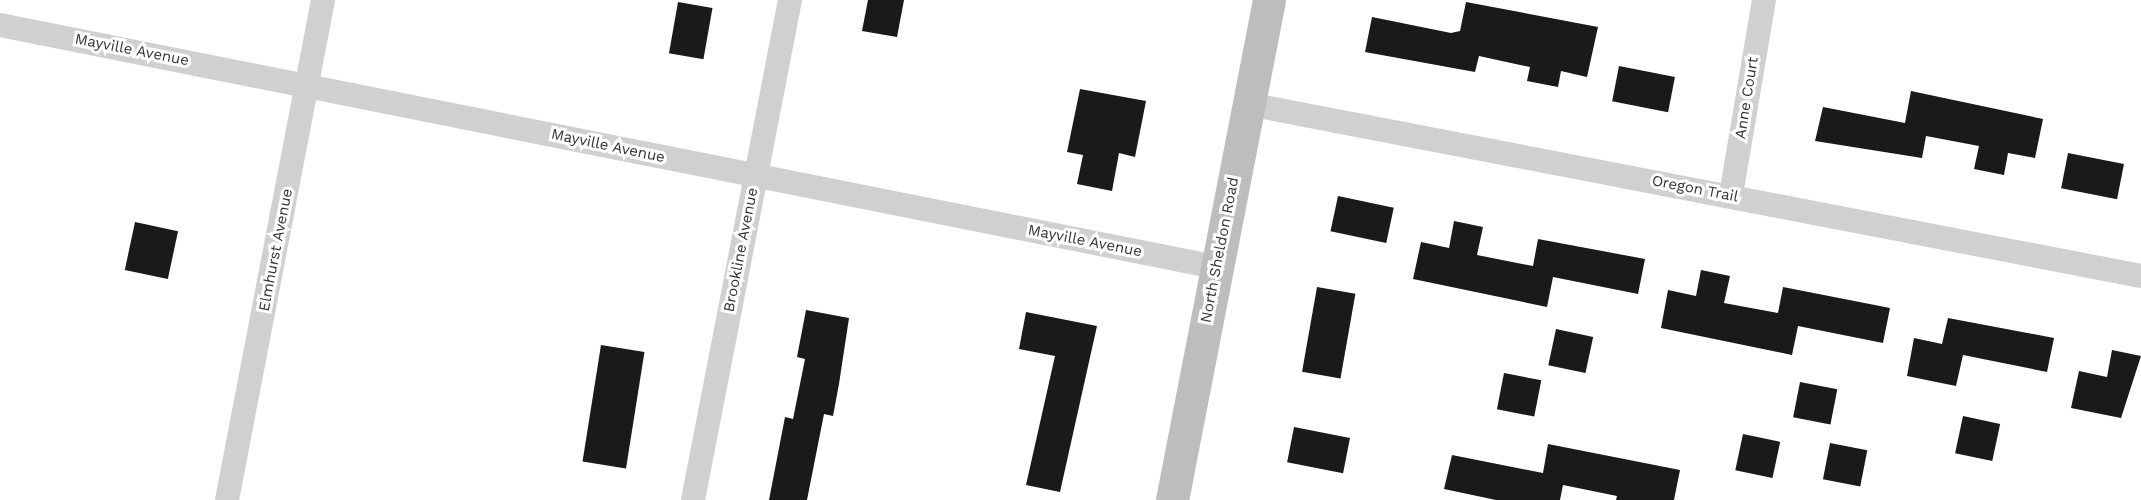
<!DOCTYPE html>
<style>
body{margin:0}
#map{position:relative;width:2141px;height:500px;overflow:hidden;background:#fff;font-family:"Work Sans",sans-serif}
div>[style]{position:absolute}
.building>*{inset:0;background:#1a1a1a;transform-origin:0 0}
.street>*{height:24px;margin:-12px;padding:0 12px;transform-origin:12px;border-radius:12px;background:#d0d0d0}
.secondary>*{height:33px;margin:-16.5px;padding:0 16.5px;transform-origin:16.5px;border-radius:16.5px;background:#bdbdbd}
span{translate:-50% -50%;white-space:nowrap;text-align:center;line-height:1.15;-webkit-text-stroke:6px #fff;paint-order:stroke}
.street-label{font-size:15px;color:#333}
</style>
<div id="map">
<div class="building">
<i style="clip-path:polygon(868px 0,904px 0,897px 37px,862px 31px)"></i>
<i style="left:678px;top:2px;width:35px;height:52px;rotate:10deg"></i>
<i style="clip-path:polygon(1466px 2px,1598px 27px,1587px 77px,1561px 71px,1558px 87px,1527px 81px,1530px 67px,1479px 56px,1475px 72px,1365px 52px,1372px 17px,1451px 33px,1460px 31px)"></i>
<i style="left:1619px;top:66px;width:57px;height:36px;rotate:11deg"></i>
<i style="clip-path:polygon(1080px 89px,1146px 101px,1135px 157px,1119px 153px,1112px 191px,1077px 184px,1083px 155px,1067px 152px)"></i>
<i style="clip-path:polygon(1911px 91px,2043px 119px,2035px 158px,2008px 153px,2004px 175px,1974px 169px,1979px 146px,1926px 136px,1922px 158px,1815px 141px,1823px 107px,1905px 123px)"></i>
<i style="left:2068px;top:153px;width:57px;height:36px;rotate:11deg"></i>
<i style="left:1338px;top:196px;width:57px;height:36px;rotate:12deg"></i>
<i style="clip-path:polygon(1454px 221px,1483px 227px,1477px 255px,1533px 266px,1538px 239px,1645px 259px,1638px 294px,1553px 277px,1547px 307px,1413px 279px,1421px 242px,1449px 248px)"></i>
<i style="left:135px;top:222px;width:44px;height:49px;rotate:12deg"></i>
<i style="clip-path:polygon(1701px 270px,1730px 276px,1724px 303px,1778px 313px,1783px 287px,1890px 308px,1883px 343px,1798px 326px,1792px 355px,1661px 328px,1668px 290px,1696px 296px)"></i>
<i style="left:1317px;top:287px;width:39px;height:86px;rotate:10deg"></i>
<i style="clip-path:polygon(806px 310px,849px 318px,839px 384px,833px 416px,824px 414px,807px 500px,769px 500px,785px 417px,793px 419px,805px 359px,797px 357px)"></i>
<i style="clip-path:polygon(1026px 312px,1097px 326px,1060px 492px,1026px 485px,1055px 356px,1019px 349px)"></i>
<i style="clip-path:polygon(1948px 318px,2054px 338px,2047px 372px,1963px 355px,1956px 386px,1907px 376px,1914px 338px,1942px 344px)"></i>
<i style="left:1556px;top:329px;width:38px;height:37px;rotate:12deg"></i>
<i style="left:601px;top:345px;width:44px;height:118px;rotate:9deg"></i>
<i style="clip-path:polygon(2112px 350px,2141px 356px,2121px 418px,2071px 408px,2079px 371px,2107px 377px)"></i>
<i style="left:1504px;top:373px;width:38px;height:37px;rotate:11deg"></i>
<i style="left:1800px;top:382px;width:38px;height:36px;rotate:11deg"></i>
<i style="left:1963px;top:416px;width:38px;height:38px;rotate:12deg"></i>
<i style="left:1294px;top:427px;width:57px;height:36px;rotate:11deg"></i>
<i style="left:1743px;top:434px;width:38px;height:37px;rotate:12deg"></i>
<i style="left:1830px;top:443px;width:38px;height:37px;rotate:11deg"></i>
<i style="clip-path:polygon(1548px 444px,1680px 470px,1674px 500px,1616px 500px,1617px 496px,1563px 485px,1560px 500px,1496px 500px,1444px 489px,1452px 455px,1543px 473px)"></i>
</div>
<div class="street">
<i style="left:0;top:25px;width:1240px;rotate:11.26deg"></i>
<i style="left:1248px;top:104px;width:909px;rotate:10.9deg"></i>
<i style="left:1731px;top:195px;width:198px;rotate:-80.4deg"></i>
<i style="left:227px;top:500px;width:509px;rotate:-79.13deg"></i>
<i style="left:693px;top:500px;width:509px;rotate:-79.02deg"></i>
</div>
<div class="secondary">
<i style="left:1172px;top:500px;width:509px;rotate:-79.02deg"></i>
</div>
<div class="street-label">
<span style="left:132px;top:50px;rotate:11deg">Mayville Avenue</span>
<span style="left:1747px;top:98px;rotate:-81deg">Anne Court</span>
<span style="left:608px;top:146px;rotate:12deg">Mayville Avenue</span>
<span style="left:1695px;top:189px;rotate:11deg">Oregon Trail</span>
<span style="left:1085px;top:241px;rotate:11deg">Mayville Avenue</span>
<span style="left:276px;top:250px;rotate:-79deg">Elmhurst Avenue</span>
<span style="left:741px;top:250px;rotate:-79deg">Brookline Avenue</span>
<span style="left:1220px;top:250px;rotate:-79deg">North Sheldon Road</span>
</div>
</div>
